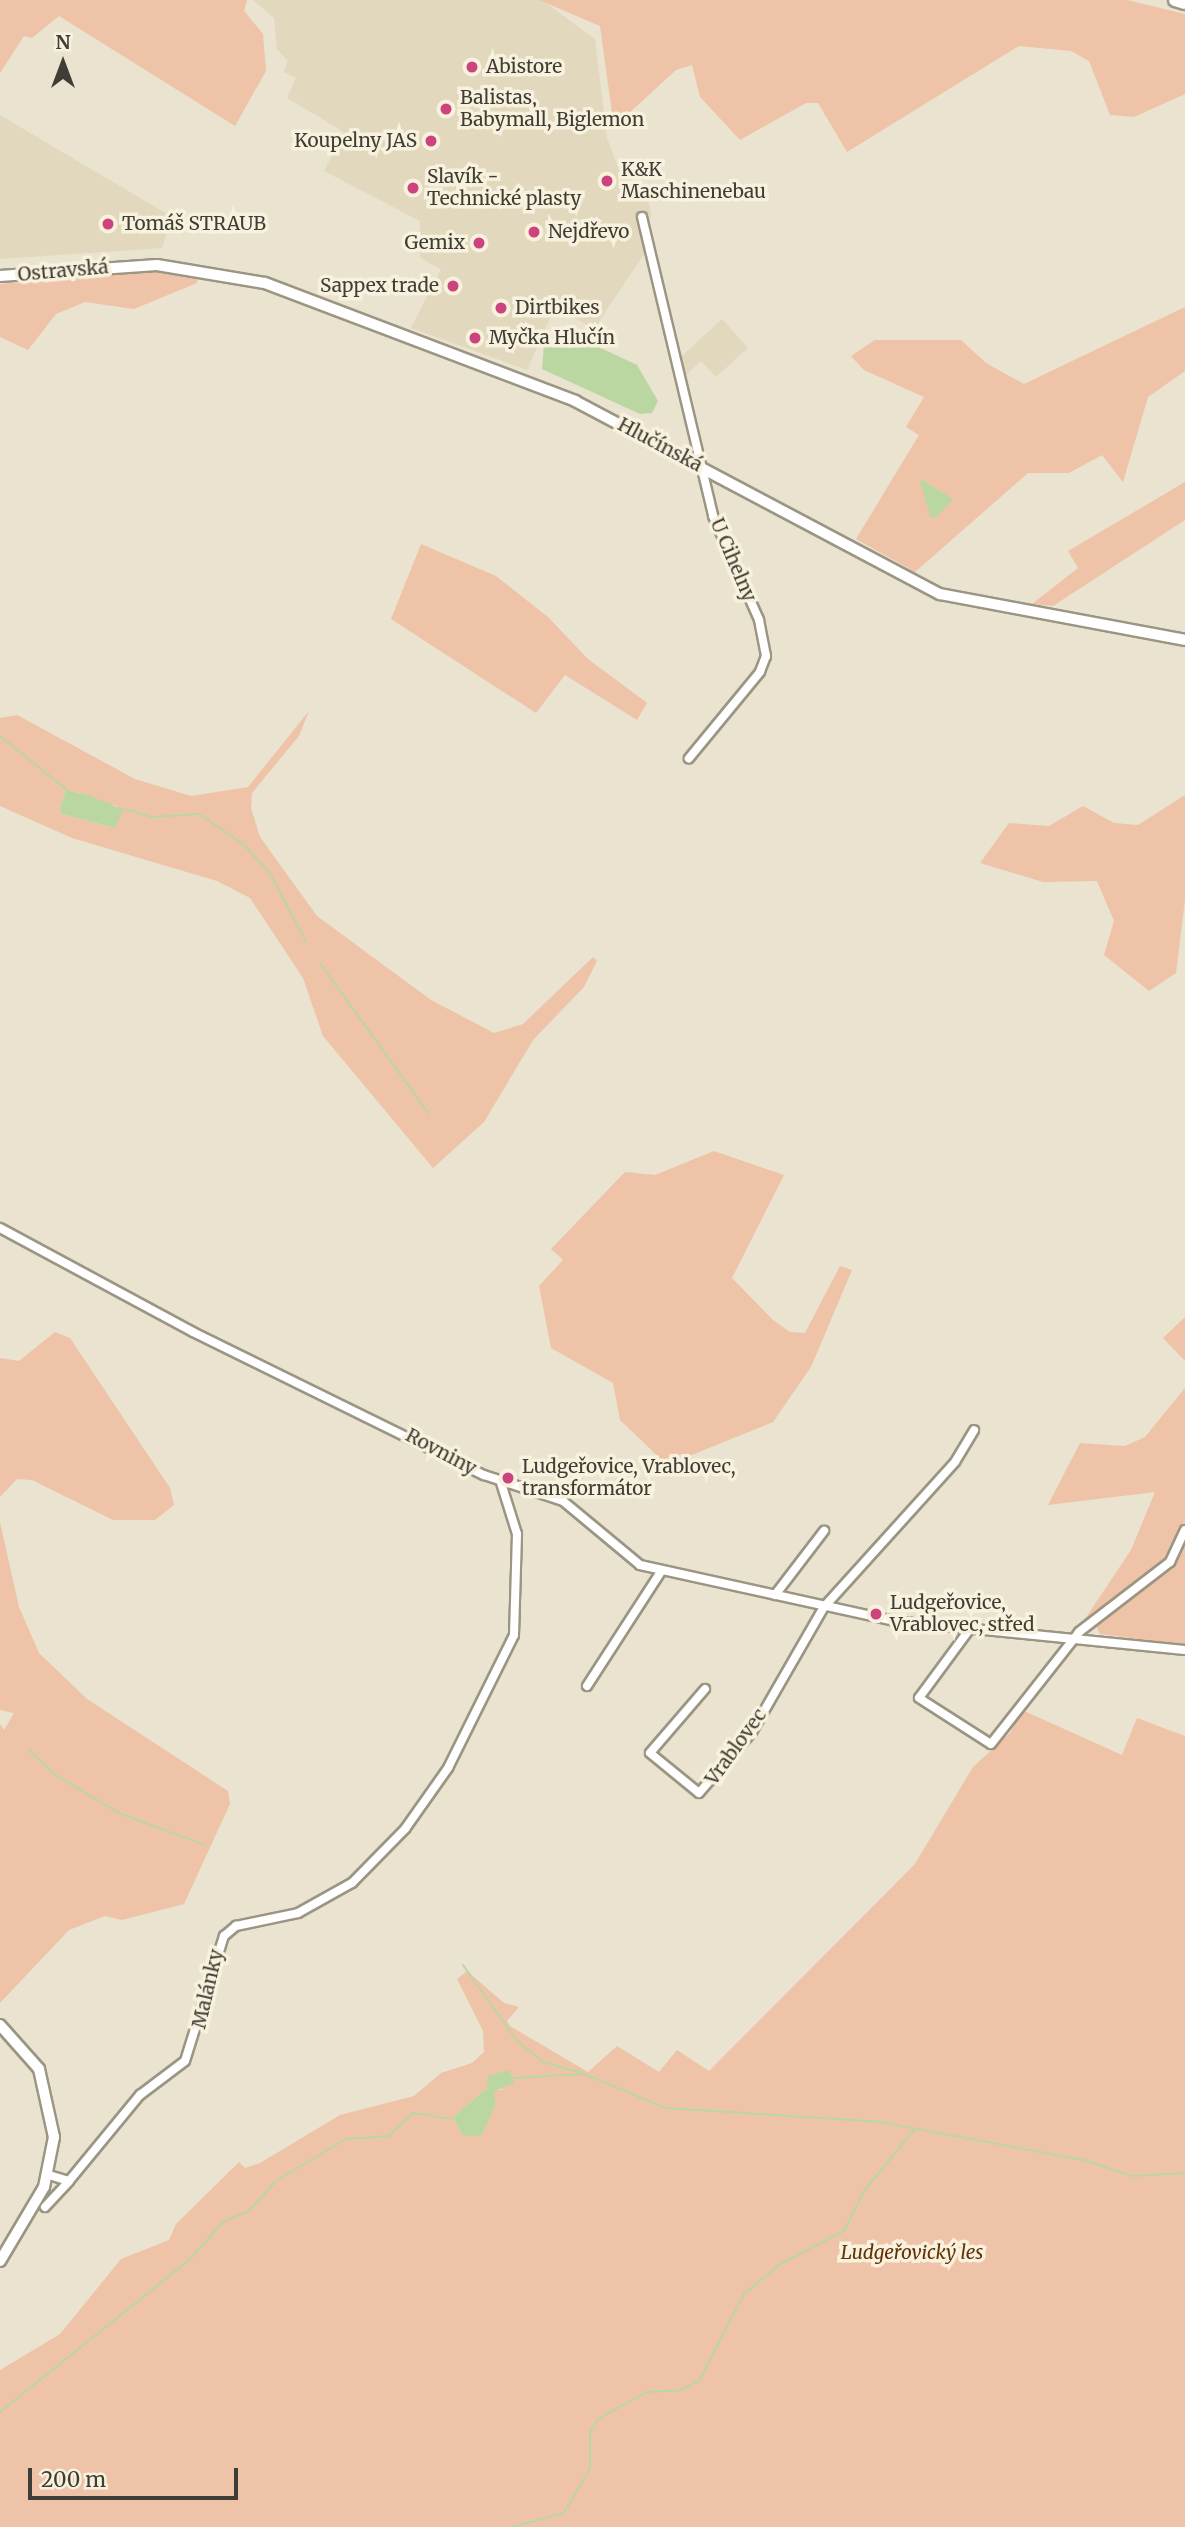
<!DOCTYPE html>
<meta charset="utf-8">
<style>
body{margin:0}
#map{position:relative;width:1185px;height:2527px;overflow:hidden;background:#e9e3d0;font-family:Merriweather,serif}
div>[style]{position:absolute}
.built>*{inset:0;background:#e1d8bd}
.green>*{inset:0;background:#efc3a7}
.water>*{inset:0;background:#bad7a1}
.stream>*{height:2px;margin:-1px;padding:0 1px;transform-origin:1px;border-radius:1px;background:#bad7a1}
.roads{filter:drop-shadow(2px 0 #9b9583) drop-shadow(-2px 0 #9b9583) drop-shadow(0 2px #9b9583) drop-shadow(0 -2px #9b9583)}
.minor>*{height:8px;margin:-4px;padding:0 4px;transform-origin:4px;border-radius:4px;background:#fff}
.tertiary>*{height:10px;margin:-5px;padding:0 5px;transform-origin:5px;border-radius:5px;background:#fff}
.primary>*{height:12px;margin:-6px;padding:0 6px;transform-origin:6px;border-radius:6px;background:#fff}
.dots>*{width:19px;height:19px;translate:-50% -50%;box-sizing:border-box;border:4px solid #f7f1dd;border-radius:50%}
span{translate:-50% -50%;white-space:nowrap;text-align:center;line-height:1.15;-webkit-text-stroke:7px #f7f1dd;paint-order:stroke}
.poi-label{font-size:19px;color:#3f3d35}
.left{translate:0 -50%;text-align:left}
.right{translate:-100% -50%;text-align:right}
.street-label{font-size:19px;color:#3f3d35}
.park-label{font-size:19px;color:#613005;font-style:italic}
.north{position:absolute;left:28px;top:28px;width:70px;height:70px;-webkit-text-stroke:5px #f7f1dd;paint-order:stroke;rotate:0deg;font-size:19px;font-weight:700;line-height:28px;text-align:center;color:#3f3d35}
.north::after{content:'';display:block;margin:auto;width:24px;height:32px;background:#3f3d35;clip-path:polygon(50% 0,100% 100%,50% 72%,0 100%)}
.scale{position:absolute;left:28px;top:2468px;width:210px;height:32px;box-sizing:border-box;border:4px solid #3f3d35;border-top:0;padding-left:9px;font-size:21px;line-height:24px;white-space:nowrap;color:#3f3d35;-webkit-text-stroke:5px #f7f1dd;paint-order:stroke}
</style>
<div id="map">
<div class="built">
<i style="clip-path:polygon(253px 0,542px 0,595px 39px,607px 138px,619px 170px,646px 192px,651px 212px,646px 251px,594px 329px,555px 307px,527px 370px,411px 328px,441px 269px,420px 258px,420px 221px,324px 171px,344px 132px,287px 98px,296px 78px,284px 72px,288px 61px,277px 49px,274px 18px)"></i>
<i style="clip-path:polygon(0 115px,172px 217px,162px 248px,0 259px)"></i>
<i style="clip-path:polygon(722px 319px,748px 348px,716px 377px,701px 361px,685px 376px,681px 357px)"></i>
</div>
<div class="green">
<i style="clip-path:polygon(0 0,247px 0,244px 11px,263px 34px,266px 71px,235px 126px,59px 16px,32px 38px,24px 36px,0 73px)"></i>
<i style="clip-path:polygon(539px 0,1127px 0,1185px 14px,1185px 94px,1134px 117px,1110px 115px,1089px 61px,1071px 51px,1019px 46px,847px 152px,818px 103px,806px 103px,740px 140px,700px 97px,692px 65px,676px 70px,614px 127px,600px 26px)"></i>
<i style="clip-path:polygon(156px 270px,198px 276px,197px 283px,134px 309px,85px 302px,56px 314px,28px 350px,0 337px,0 284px)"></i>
<i style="clip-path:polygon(1185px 307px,1185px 371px,1148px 397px,1123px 482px,1102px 455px,1069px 473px,1028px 473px,915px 572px,856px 539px,919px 435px,906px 427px,924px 397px,864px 370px,851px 356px,875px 340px,961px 340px,986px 363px,1024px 384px)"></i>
<i style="clip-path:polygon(1185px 482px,1185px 520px,1053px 606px,1032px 604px,1078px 568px,1068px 551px)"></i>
<i style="clip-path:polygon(421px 544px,496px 576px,548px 617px,588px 659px,647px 703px,637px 720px,565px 675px,536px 713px,391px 619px)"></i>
<i style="clip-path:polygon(evenodd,309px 711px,299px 736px,252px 793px,251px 808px,260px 837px,317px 916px,431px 1000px,494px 1033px,523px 1024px,593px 957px,597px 961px,584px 987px,533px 1040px,484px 1122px,433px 1168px,323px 1036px,303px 978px,250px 898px,217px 881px,72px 838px,0 806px,0 718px,17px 715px,135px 779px,191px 796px,248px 787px,309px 711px,66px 789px,117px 806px,115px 828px,59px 813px,66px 789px)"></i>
<i style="clip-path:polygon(1185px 795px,1185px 900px,1176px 973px,1149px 991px,1104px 955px,1114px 921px,1097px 881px,1043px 882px,980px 863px,1009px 823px,1049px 826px,1083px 806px,1114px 823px,1138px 825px)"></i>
<i style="clip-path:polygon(714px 1151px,784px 1175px,732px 1278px,773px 1320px,790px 1332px,805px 1333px,840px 1266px,852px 1270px,811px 1367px,773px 1422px,667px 1465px,620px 1420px,613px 1383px,551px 1348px,539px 1286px,563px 1260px,551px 1249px,625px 1172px,655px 1175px)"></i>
<i style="clip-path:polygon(1185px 1317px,1185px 1361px,1163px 1338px)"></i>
<i style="clip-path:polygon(55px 1332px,70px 1338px,170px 1488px,174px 1505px,155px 1520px,113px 1520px,32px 1480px,17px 1479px,0 1497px,0 1358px,19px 1361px)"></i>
<i style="clip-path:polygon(1185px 1388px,1185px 1645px,1100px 1634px,1093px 1619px,1077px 1631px,1131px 1550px,1155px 1492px,1048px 1505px,1080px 1443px,1125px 1446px,1145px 1437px)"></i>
<i style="clip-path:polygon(0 1522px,19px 1607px,39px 1653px,87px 1699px,228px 1791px,230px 1804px,184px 1904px,122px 1920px,105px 1916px,69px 1930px,0 2003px,0 1724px,4px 1730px,14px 1713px,0 1710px)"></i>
<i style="clip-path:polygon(evenodd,1022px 1710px,1122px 1755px,1137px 1718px,1185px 1736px,1185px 2527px,0 2527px,0 2370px,60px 2334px,121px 2259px,169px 2240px,176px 2224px,239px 2162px,245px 2168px,260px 2163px,340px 2115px,414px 2096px,441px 2073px,472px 2063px,484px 2052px,483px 2031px,457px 1979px,467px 1971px,504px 2003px,519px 2007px,507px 2021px,510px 2026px,588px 2072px,617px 2046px,659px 2072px,677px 2050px,709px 2071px,915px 1864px,973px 1767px,1010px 1733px,1022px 1710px,487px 2088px,506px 2089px,494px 2090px,481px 2136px,463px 2136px,453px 2117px,487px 2088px)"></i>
</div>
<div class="water">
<i style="clip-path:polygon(569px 333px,637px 365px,658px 401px,652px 413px,640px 414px,542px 369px,544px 345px)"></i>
<i style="clip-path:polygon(919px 478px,953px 499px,937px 517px,931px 518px)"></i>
<i style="clip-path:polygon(66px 789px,123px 809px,115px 828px,59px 813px)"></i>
<i style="clip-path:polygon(509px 2070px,514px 2083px,494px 2091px,495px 2106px,481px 2136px,463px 2136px,453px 2117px,487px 2088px,488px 2076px)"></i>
</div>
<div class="stream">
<i style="left:0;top:736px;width:85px;rotate:38.8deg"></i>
<i style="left:81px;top:794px;width:33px;rotate:20deg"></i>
<i style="left:124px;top:809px;width:29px;rotate:16deg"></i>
<i style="left:152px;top:817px;width:47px;rotate:-3.7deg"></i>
<i style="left:199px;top:814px;width:53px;rotate:34.3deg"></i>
<i style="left:243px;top:844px;width:38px;rotate:47deg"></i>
<i style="left:269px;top:872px;width:78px;rotate:61.8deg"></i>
<i style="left:320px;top:963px;width:185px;rotate:54.2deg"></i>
<i style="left:29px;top:1750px;width:35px;rotate:44deg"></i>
<i style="left:54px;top:1774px;width:76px;rotate:31deg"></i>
<i style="left:119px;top:1813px;width:92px;rotate:20.4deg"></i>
<i style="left:463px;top:1965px;width:95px;rotate:54.5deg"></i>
<i style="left:518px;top:2042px;width:33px;rotate:38deg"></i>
<i style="left:544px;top:2062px;width:40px;rotate:16deg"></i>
<i style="left:511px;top:2078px;width:73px;rotate:-3.1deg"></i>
<i style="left:584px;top:2074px;width:89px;rotate:22.5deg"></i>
<i style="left:666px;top:2108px;width:214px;rotate:3.7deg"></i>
<i style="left:880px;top:2122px;width:208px;rotate:10.6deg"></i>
<i style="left:1084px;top:2160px;width:51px;rotate:18.4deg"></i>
<i style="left:1132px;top:2176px;width:53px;rotate:-3.2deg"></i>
<i style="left:0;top:2412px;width:244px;rotate:-38.8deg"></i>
<i style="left:190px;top:2259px;width:51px;rotate:-48.2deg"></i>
<i style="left:224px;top:2221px;width:27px;rotate:-22deg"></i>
<i style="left:249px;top:2211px;width:40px;rotate:-48deg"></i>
<i style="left:276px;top:2181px;width:82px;rotate:-31deg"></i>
<i style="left:346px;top:2139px;width:43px;rotate:-4deg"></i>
<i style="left:389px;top:2136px;width:33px;rotate:-44deg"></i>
<i style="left:413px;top:2113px;width:40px;rotate:8.5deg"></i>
<i style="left:512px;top:2527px;width:54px;rotate:-15.1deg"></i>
<i style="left:564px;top:2513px;width:52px;rotate:-60deg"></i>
<i style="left:590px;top:2468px;width:35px;rotate:-90deg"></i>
<i style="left:590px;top:2433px;width:16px;rotate:-60deg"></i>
<i style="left:598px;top:2419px;width:56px;rotate:-28.9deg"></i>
<i style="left:647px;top:2392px;width:34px;rotate:-3deg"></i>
<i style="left:681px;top:2390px;width:20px;rotate:-27deg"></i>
<i style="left:699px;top:2381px;width:98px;rotate:-62.7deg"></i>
<i style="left:744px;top:2294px;width:47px;rotate:-39.8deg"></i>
<i style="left:780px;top:2264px;width:72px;rotate:-27.3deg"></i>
<i style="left:844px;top:2231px;width:45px;rotate:-63.4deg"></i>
<i style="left:864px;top:2191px;width:79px;rotate:-50.7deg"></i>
</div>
<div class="roads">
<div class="minor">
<i style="left:642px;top:217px;width:307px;rotate:76.6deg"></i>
<i style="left:713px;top:516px;width:114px;rotate:66.1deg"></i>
<i style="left:759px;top:620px;width:37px;rotate:79deg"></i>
<i style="left:766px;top:656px;width:17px;rotate:111deg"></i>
<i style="left:760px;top:672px;width:112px;rotate:129.5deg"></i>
<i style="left:0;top:1228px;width:219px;rotate:28.3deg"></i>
<i style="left:193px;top:1332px;width:324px;rotate:26.2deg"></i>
<i style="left:484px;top:1475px;width:83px;rotate:18.2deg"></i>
<i style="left:563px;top:1501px;width:100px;rotate:39.7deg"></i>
<i style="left:640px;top:1565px;width:260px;rotate:12.4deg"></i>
<i style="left:894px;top:1621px;width:292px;rotate:5.7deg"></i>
<i style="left:775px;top:1595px;width:81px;rotate:-52.6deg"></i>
<i style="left:972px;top:1626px;width:89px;rotate:126.4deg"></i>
<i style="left:919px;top:1698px;width:85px;rotate:32.6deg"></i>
<i style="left:991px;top:1744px;width:142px;rotate:-51.8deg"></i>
<i style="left:1079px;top:1632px;width:115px;rotate:-37.6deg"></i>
<i style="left:1170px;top:1562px;width:35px;rotate:-65deg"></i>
<i style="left:587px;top:1686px;width:138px;rotate:-57.1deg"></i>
<i style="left:705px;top:1689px;width:84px;rotate:130.7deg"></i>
<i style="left:650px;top:1753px;width:63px;rotate:39.2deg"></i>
<i style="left:699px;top:1793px;width:81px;rotate:-49deg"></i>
<i style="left:752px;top:1732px;width:144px;rotate:-60.1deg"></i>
<i style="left:824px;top:1607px;width:195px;rotate:-47.9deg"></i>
<i style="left:955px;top:1462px;width:37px;rotate:-59deg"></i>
<i style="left:49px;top:2175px;width:21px;rotate:17deg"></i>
<i style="left:69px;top:2181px;width:112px;rotate:-50.5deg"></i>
<i style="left:140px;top:2095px;width:56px;rotate:-37.1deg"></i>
<i style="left:185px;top:2061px;width:131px;rotate:-72.7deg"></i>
<i style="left:224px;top:1936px;width:16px;rotate:-40deg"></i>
<i style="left:236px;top:1926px;width:63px;rotate:-11.8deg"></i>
<i style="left:298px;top:1913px;width:62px;rotate:-29.1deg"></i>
<i style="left:352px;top:1883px;width:76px;rotate:-45.5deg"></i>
<i style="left:405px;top:1829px;width:75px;rotate:-54.8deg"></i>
<i style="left:448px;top:1768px;width:148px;rotate:-63.6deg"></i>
<i style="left:514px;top:1635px;width:101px;rotate:-88.3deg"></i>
<i style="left:517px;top:1534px;width:53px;rotate:-107.4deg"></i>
<i style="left:45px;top:2207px;width:35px;rotate:-47deg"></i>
</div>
<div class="tertiary">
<i style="left:0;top:276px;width:157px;rotate:-4deg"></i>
<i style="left:157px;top:265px;width:109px;rotate:9.5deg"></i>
<i style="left:265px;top:283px;width:332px;rotate:20.8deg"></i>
<i style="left:575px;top:401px;width:413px;rotate:27.9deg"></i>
<i style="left:940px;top:594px;width:249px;rotate:10.6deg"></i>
<i style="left:0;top:2025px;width:59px;rotate:48.4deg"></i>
<i style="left:39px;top:2069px;width:70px;rotate:77.6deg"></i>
<i style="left:54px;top:2137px;width:51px;rotate:101.3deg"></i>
<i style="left:44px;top:2187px;width:86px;rotate:120.7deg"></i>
</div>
<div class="primary">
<i style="left:1175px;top:0;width:10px;rotate:17deg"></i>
</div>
</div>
<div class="dots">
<i style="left:472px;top:67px;background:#cd437e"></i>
<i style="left:446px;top:109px;background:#cd437e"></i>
<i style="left:431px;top:141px;background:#cd437e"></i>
<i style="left:607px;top:181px;background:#cd437e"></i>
<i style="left:413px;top:188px;background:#cd437e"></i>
<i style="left:108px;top:224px;background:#cd437e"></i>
<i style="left:534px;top:232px;background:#cd437e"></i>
<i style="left:479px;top:243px;background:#cd437e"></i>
<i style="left:453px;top:286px;background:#cd437e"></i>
<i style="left:501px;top:308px;background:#cd437e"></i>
<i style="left:475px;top:338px;background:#cd437e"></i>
<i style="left:508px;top:1478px;background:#cd437e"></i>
<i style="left:876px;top:1614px;background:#cd437e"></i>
</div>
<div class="poi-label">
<span class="left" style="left:486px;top:67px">Abistore</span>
<span class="left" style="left:460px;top:109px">Balistas,<br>Babymall, Biglemon</span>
<span class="right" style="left:417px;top:141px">Koupelny JAS</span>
<span class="left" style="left:621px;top:181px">K&amp;K<br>Maschinenebau</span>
<span class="left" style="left:427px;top:188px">Slavík -<br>Technické plasty</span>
<span class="left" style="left:122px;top:224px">Tomáš STRAUB</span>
<span class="left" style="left:548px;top:232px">Nejdřevo</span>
<span class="right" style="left:465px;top:243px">Gemix</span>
<span class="right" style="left:439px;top:286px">Sappex trade</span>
<span class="left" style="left:515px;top:308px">Dirtbikes</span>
<span class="left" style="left:489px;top:338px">Myčka Hlučín</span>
<span class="left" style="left:522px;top:1478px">Ludgeřovice, Vrablovec,<br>transformátor</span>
<span class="left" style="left:890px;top:1614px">Ludgeřovice,<br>Vrablovec, střed</span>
</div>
<div class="street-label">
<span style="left:63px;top:271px;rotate:-5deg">Ostravská</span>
<span style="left:660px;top:445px;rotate:28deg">Hlučínská</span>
<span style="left:733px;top:560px;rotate:67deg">U Cihelny</span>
<span style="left:441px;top:1452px;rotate:28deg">Rovniny</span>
<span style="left:736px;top:1747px;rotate:-54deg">Vrablovec</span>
<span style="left:208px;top:1989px;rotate:-77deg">Malánky</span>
</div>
<div class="park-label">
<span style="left:912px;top:2253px">Ludgeřovický les</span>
</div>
<div class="north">N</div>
<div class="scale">200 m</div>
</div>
